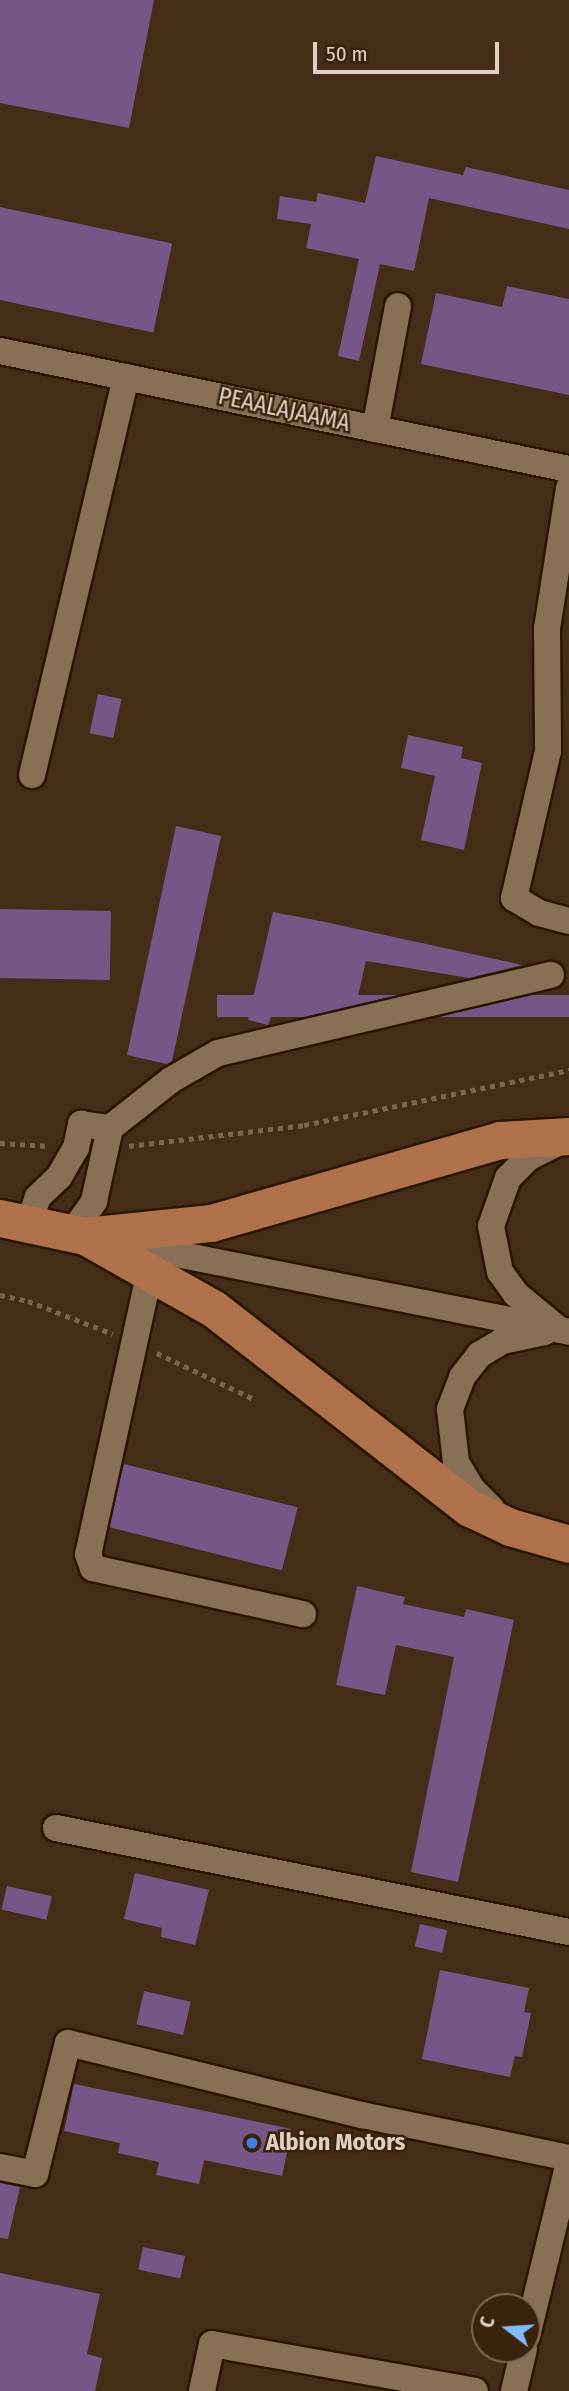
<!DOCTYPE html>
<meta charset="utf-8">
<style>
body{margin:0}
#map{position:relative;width:569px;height:2391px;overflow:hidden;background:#442c16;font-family:"Fira Sans Condensed",sans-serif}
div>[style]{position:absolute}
.building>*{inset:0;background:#765687;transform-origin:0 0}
.path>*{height:4.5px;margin-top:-2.25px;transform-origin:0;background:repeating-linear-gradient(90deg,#7a6553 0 5px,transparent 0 10px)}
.roads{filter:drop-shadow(2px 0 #2a1400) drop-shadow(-2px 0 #2a1400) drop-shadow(0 2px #2a1400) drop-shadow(0 -2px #2a1400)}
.minor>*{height:26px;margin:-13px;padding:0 13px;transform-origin:13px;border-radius:13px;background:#8a6f57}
.highway>*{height:37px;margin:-18.5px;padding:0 18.5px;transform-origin:18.5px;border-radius:18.5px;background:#af724b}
.dots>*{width:19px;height:19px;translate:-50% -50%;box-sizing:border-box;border:4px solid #3a220c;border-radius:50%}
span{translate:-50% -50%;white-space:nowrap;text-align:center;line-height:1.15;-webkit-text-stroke:5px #3a220c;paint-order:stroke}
.street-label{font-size:24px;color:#e0d0c4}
.poi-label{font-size:24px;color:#e0d0c4;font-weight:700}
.left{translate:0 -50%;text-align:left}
.north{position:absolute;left:471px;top:2293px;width:70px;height:70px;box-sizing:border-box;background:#3a220c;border:2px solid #7c6856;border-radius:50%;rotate:287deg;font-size:19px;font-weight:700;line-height:28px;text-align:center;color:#e0d0c4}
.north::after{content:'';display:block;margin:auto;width:24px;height:32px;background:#81bdfa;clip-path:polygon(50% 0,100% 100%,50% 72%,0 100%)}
.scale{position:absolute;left:313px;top:42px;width:186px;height:32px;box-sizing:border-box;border:4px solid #e0d0c4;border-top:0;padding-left:9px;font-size:21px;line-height:24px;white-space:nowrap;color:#e0d0c4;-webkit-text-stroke:5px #3a220c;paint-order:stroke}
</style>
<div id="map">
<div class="building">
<i style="clip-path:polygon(0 0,154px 0,129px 128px,0 103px)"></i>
<i style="clip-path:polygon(376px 156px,463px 175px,466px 167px,569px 190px,569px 229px,429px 198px,414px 271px,380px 264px,359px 361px,338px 356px,359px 259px,306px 248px,311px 224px,277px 219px,280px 196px,316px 202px,318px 193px,365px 203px)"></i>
<i style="left:0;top:207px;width:176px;height:91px;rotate:12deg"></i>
<i style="clip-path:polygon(507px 286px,569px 299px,569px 395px,421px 364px,436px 293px,502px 307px)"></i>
<i style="left:98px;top:694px;width:24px;height:40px;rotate:12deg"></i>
<i style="clip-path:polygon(408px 735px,463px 747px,461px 758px,482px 763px,464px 850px,421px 840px,435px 776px,401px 768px)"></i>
<i style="clip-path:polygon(176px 826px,221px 836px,172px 1061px,167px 1064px,127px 1055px)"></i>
<i style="left:0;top:909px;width:111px;height:69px;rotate:1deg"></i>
<i style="clip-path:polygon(273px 912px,325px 922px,523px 965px,469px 978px,366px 961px,356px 1004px,323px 1012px,277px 1002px,268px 1025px,248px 1020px)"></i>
<i style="left:569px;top:995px;width:22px;height:352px;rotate:90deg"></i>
<i style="left:124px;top:1464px;width:179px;height:65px;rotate:14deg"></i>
<i style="clip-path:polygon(357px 1586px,405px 1597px,403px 1604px,464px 1617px,466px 1609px,514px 1620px,458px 1882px,411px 1872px,454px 1657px,396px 1645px,385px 1695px,336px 1685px)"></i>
<i style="clip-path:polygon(135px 1873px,209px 1890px,195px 1945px,161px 1937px,162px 1928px,124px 1919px)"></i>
<i style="left:7px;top:1886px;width:46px;height:24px;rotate:13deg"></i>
<i style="left:420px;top:1924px;width:28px;height:23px;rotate:13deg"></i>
<i style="clip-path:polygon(440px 1970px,529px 1988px,524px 2012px,531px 2013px,522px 2057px,515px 2056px,510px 2077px,422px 2059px)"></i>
<i style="left:144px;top:1991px;width:48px;height:34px;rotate:13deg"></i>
<i style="clip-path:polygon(74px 2084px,292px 2129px,282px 2176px,204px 2160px,199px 2184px,156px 2175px,159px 2162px,118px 2153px,120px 2143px,64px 2131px)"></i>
<i style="clip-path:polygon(0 2183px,20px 2187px,8px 2239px,0 2238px)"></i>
<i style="left:143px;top:2247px;width:43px;height:23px;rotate:12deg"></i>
<i style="clip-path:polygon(0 2273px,100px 2294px,87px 2354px,102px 2358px,95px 2391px,0 2391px)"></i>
</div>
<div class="path">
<i style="left:0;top:1143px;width:50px;rotate:3.4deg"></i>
<i style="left:129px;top:1146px;width:176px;rotate:-6.8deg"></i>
<i style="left:304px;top:1125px;width:271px;rotate:-11.7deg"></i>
<i style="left:0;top:1295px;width:29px;rotate:12deg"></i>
<i style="left:28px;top:1301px;width:91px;rotate:21.2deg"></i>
<i style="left:157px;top:1353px;width:107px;rotate:25.4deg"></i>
</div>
<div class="roads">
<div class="minor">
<i style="left:0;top:351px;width:581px;rotate:11.72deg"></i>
<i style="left:375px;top:429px;width:125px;rotate:-79.4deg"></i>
<i style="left:569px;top:488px;width:142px;rotate:98.9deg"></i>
<i style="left:547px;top:628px;width:123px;rotate:89.5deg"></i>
<i style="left:548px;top:751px;width:151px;rotate:103deg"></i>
<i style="left:514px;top:898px;width:29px;rotate:31deg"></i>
<i style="left:539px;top:913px;width:31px;rotate:15deg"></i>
<i style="left:32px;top:775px;width:409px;rotate:-76.7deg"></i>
<i style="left:29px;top:1224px;width:28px;rotate:-72deg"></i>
<i style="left:38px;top:1197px;width:29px;rotate:-44deg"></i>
<i style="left:59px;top:1177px;width:34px;rotate:-60deg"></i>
<i style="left:76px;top:1148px;width:25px;rotate:-78deg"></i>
<i style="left:81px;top:1124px;width:29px;rotate:8deg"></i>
<i style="left:72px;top:1233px;width:39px;rotate:-55deg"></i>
<i style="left:94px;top:1201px;width:75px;rotate:-77.6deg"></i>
<i style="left:110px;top:1128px;width:78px;rotate:-38.2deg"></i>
<i style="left:171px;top:1080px;width:54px;rotate:-29.9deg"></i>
<i style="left:218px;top:1053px;width:342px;rotate:-13.2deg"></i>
<i style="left:111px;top:1241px;width:467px;rotate:11.2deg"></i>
<i style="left:149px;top:1275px;width:286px;rotate:102.3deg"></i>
<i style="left:88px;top:1554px;width:15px;rotate:70deg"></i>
<i style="left:93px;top:1568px;width:215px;rotate:12.4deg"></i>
<i style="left:556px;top:1327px;width:52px;rotate:-140.5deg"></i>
<i style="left:516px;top:1294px;width:27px;rotate:-126deg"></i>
<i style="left:500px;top:1272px;width:47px;rotate:-101.1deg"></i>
<i style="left:491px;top:1226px;width:51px;rotate:-70.5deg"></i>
<i style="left:508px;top:1178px;width:28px;rotate:-45deg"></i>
<i style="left:528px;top:1158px;width:39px;rotate:-27deg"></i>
<i style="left:491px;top:1508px;width:27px;rotate:-135deg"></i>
<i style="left:472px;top:1489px;width:31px;rotate:-121deg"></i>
<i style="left:456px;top:1462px;width:53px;rotate:-96.5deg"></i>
<i style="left:450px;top:1409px;width:34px;rotate:-69deg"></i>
<i style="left:462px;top:1377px;width:28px;rotate:-52deg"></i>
<i style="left:479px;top:1355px;width:27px;rotate:-31deg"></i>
<i style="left:502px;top:1341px;width:44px;rotate:-11.8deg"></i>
<i style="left:56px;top:1828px;width:523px;rotate:11.46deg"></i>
<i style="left:0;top:2167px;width:36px;rotate:11deg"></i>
<i style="left:35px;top:2174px;width:135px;rotate:-75.9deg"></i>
<i style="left:68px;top:2043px;width:303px;rotate:13.8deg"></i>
<i style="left:362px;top:2115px;width:211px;rotate:11.7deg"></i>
<i style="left:527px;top:2336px;width:179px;rotate:-76.4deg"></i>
<i style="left:202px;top:2391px;width:48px;rotate:-78deg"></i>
<i style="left:212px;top:2344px;width:267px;rotate:10.1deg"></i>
<i style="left:514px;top:2391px;width:43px;rotate:-76.6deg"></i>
</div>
<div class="highway">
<i style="left:0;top:1218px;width:87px;rotate:12deg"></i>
<i style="left:85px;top:1236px;width:148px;rotate:29.5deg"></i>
<i style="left:214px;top:1309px;width:324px;rotate:37.9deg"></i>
<i style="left:470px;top:1508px;width:44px;rotate:25.4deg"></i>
<i style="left:510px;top:1527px;width:61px;rotate:16.1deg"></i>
<i style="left:85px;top:1236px;width:127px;rotate:-5.9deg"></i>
<i style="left:211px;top:1223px;width:301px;rotate:-16deg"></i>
<i style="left:500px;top:1140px;width:69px;rotate:-3.3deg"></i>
</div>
</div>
<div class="dots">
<i style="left:252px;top:2143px;background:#3f7fe0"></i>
</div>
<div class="street-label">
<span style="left:284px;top:410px;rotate:12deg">PEAALAJAAMA</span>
</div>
<div class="poi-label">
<span class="left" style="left:266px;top:2143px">Albion Motors</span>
</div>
<div class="north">С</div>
<div class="scale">50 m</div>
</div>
